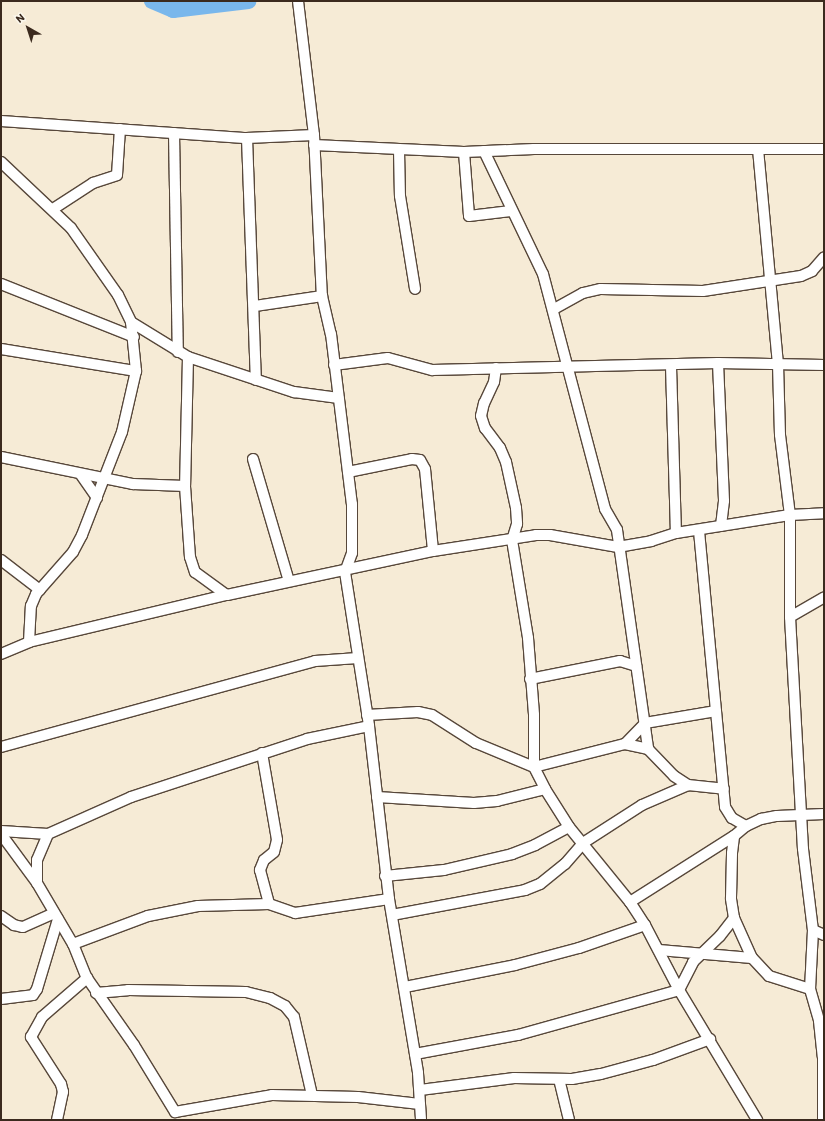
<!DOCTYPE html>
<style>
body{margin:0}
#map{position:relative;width:825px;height:1121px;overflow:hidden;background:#f6ebd6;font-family:Itim,sans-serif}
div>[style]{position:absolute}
.river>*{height:16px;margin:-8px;padding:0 8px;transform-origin:8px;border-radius:8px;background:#79b7ec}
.roads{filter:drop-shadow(1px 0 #57473a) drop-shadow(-1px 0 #57473a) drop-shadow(0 1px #57473a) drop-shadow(0 -1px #57473a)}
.minor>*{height:10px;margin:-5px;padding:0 5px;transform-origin:5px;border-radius:5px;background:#fff}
span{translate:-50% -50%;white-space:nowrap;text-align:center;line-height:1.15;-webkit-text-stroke:4px #fbf7ec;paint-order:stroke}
.frame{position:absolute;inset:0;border:2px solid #3b2a1e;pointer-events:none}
.north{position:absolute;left:8px;top:8px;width:40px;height:40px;-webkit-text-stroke:3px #fbf7ec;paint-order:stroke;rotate:321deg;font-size:11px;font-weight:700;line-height:16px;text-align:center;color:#3b2a1e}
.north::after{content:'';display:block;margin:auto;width:14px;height:18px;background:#3b2a1e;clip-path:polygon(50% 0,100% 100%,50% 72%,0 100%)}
</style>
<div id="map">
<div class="river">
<i style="left:152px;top:1px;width:23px;rotate:23deg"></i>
<i style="left:173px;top:10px;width:76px;rotate:-6.8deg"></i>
</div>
<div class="roads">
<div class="minor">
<i style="left:298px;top:1px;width:135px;rotate:83.2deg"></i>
<i style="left:314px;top:135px;width:161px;rotate:87.2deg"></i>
<i style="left:322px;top:296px;width:39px;rotate:77deg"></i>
<i style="left:331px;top:334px;width:171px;rotate:83deg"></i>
<i style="left:352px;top:504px;width:49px;rotate:90deg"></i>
<i style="left:352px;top:553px;width:20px;rotate:110deg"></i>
<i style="left:345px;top:572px;width:156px;rotate:81.1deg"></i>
<i style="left:369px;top:726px;width:174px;rotate:83.4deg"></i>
<i style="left:389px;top:899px;width:176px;rotate:80.5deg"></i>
<i style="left:418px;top:1073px;width:47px;rotate:86.3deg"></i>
<i style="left:1px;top:121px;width:247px;rotate:4deg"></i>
<i style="left:247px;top:138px;width:67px;rotate:-2.6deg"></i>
<i style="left:174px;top:133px;width:219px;rotate:89deg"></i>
<i style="left:247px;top:138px;width:242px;rotate:87.9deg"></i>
<i style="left:314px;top:145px;width:150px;rotate:2.7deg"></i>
<i style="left:464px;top:152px;width:70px;rotate:-2.5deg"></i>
<i style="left:534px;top:149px;width:290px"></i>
<i style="left:758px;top:149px;width:216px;rotate:84.7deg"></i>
<i style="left:778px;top:364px;width:71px;rotate:88.4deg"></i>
<i style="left:780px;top:435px;width:81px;rotate:82.9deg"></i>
<i style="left:790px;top:515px;width:102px;rotate:90deg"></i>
<i style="left:790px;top:617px;width:232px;rotate:86.8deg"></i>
<i style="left:803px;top:849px;width:82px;rotate:83deg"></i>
<i style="left:813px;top:930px;width:59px;rotate:92.9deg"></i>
<i style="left:810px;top:989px;width:33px;rotate:74deg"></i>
<i style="left:819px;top:1021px;width:36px;rotate:84deg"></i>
<i style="left:823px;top:1057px;width:63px;rotate:90deg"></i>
<i style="left:399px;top:150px;width:46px;rotate:88.8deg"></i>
<i style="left:400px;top:196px;width:94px;rotate:80.8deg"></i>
<i style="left:484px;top:151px;width:136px;rotate:64.4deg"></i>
<i style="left:543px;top:274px;width:243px;rotate:75.2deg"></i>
<i style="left:605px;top:509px;width:24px;rotate:60deg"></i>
<i style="left:617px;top:530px;width:221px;rotate:81.9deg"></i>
<i style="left:464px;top:152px;width:64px;rotate:85.5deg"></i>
<i style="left:469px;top:216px;width:42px;rotate:-6.8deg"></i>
<i style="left:1px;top:162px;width:96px;rotate:43.3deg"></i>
<i style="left:71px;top:228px;width:82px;rotate:55deg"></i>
<i style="left:118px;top:295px;width:30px;rotate:64deg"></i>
<i style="left:131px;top:322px;width:67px;rotate:31.6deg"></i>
<i style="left:188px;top:357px;width:112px;rotate:18.3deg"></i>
<i style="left:294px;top:392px;width:45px;rotate:7.6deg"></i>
<i style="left:53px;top:209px;width:48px;rotate:-33deg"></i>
<i style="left:93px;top:183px;width:25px;rotate:-18deg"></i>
<i style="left:117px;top:175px;width:46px;rotate:-86.3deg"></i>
<i style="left:1px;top:284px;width:143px;rotate:21.7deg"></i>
<i style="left:255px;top:306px;width:68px;rotate:-8.5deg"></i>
<i style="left:554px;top:309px;width:33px;rotate:-29deg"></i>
<i style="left:583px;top:293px;width:18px;rotate:-13deg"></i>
<i style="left:601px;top:289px;width:102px;rotate:1.1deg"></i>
<i style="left:703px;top:291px;width:99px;rotate:-8.7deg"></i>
<i style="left:801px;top:276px;width:12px;rotate:-24deg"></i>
<i style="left:812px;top:271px;width:18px;rotate:-49deg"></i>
<i style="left:1px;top:349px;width:137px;rotate:9.3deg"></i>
<i style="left:188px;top:357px;width:129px;rotate:91.3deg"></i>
<i style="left:185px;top:486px;width:71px;rotate:86deg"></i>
<i style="left:190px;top:557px;width:16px;rotate:72deg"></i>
<i style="left:195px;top:572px;width:39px;rotate:36deg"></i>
<i style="left:718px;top:363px;width:138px;rotate:87.5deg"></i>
<i style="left:724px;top:501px;width:25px;rotate:97deg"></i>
<i style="left:334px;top:365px;width:54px;rotate:-7.4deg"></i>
<i style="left:388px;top:358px;width:46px;rotate:15.3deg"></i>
<i style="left:432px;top:370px;width:286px;rotate:-1.4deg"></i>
<i style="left:718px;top:363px;width:106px;rotate:1.1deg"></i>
<i style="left:671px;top:366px;width:167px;rotate:88.3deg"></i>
<i style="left:496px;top:368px;width:14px;rotate:98deg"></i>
<i style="left:494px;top:382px;width:23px;rotate:115deg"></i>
<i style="left:484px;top:403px;width:13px;rotate:103deg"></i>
<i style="left:481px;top:416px;width:13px;rotate:72deg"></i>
<i style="left:485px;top:428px;width:25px;rotate:53deg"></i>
<i style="left:500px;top:448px;width:15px;rotate:67deg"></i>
<i style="left:506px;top:462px;width:47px;rotate:77.7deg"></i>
<i style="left:516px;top:508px;width:16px;rotate:86deg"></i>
<i style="left:517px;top:524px;width:17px;rotate:107deg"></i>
<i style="left:512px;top:540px;width:99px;rotate:80.7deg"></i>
<i style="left:528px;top:638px;width:77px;rotate:85.5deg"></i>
<i style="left:534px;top:715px;width:52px;rotate:90deg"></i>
<i style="left:534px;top:767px;width:25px;rotate:63deg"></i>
<i style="left:545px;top:789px;width:45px;rotate:57.7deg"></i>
<i style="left:569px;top:827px;width:97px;rotate:50.9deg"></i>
<i style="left:630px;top:902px;width:27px;rotate:57deg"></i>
<i style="left:645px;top:925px;width:73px;rotate:62.4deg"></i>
<i style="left:679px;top:990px;width:152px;rotate:59deg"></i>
<i style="left:1px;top:457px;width:135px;rotate:11.6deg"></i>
<i style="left:133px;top:484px;width:52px;rotate:2.2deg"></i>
<i style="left:253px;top:459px;width:127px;rotate:73.6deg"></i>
<i style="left:348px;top:472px;width:65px;rotate:-11.5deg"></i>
<i style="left:412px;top:459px;width:8px;rotate:7deg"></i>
<i style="left:420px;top:460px;width:10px;rotate:61deg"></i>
<i style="left:425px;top:469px;width:82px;rotate:84.4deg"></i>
<i style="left:81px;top:475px;width:28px;rotate:55deg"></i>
<i style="left:699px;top:531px;width:277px;rotate:84.6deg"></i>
<i style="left:725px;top:807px;width:13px;rotate:58deg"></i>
<i style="left:732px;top:818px;width:16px;rotate:30deg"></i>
<i style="left:1px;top:560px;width:49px;rotate:37.6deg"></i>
<i style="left:790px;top:617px;width:39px;rotate:-30deg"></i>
<i style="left:29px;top:642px;width:36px;rotate:-87deg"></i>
<i style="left:31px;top:606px;width:13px;rotate:-67deg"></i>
<i style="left:36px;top:594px;width:56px;rotate:-48.6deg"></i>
<i style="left:73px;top:552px;width:19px;rotate:-62deg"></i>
<i style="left:82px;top:535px;width:110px;rotate:-68.8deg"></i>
<i style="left:122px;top:432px;width:63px;rotate:-77.1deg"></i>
<i style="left:136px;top:371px;width:49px;rotate:-95.8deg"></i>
<i style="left:1px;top:654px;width:30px;rotate:-23deg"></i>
<i style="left:29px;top:642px;width:204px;rotate:-13.4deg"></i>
<i style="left:227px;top:595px;width:211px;rotate:-12.1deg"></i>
<i style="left:433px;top:551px;width:104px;rotate:-8.8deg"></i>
<i style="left:536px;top:535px;width:14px"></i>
<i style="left:550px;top:535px;width:69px;rotate:10deg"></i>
<i style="left:618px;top:547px;width:34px;rotate:-10deg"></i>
<i style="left:651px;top:541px;width:26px;rotate:-18deg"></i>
<i style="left:676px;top:533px;width:115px;rotate:-9deg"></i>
<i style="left:790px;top:515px;width:34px;rotate:-3deg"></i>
<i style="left:530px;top:679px;width:92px;rotate:-11.3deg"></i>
<i style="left:620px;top:661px;width:17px;rotate:17deg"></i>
<i style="left:367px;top:715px;width:51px;rotate:-3.4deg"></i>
<i style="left:418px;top:712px;width:14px;rotate:12deg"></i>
<i style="left:432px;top:715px;width:52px;rotate:32.5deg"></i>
<i style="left:476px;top:743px;width:63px;rotate:22.5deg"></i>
<i style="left:534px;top:767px;width:94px;rotate:-14.2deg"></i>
<i style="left:625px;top:744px;width:24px;rotate:12deg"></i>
<i style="left:648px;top:749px;width:37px;rotate:46deg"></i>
<i style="left:674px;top:776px;width:17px;rotate:33deg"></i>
<i style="left:688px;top:785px;width:36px;rotate:6deg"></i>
<i style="left:625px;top:744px;width:29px;rotate:-46deg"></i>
<i style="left:645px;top:723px;width:72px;rotate:-9.6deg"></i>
<i style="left:1px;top:747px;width:326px;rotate:-15.3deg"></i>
<i style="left:315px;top:661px;width:43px;rotate:-4deg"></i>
<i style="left:262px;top:753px;width:88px;rotate:80.2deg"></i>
<i style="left:277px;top:840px;width:12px;rotate:104deg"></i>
<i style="left:274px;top:852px;width:13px;rotate:141deg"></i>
<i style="left:264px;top:860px;width:11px;rotate:112deg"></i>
<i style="left:260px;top:870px;width:35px;rotate:75deg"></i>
<i style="left:377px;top:797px;width:97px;rotate:3.5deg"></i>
<i style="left:474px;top:803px;width:23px;rotate:-5deg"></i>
<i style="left:497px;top:801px;width:49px;rotate:-14deg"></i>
<i style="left:1px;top:831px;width:47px;rotate:3.7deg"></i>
<i style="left:48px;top:834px;width:91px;rotate:-24deg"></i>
<i style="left:131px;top:797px;width:185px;rotate:-18.2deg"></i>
<i style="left:307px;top:739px;width:63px;rotate:-11.8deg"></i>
<i style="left:1px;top:834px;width:61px;rotate:53.7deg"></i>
<i style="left:37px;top:883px;width:71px;rotate:59.5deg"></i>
<i style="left:73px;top:944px;width:37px;rotate:68deg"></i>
<i style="left:87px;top:978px;width:82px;rotate:55deg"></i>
<i style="left:134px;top:1045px;width:79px;rotate:58.5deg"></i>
<i style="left:175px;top:1112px;width:98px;rotate:-9.9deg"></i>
<i style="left:272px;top:1095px;width:86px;rotate:1.3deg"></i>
<i style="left:358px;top:1097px;width:62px;rotate:6.4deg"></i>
<i style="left:385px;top:876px;width:59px;rotate:-5.8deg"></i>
<i style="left:444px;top:870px;width:70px;rotate:-13.2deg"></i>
<i style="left:512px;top:854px;width:25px;rotate:-21deg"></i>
<i style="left:535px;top:845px;width:38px;rotate:-28deg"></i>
<i style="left:37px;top:883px;width:23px;rotate:-90deg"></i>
<i style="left:37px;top:860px;width:28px;rotate:-67deg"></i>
<i style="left:630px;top:902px;width:123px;rotate:-32.4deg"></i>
<i style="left:392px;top:915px;width:135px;rotate:-10.6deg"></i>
<i style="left:525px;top:890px;width:16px;rotate:-22deg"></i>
<i style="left:540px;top:884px;width:32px;rotate:-39deg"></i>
<i style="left:565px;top:864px;width:28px;rotate:-49deg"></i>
<i style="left:583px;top:843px;width:70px;rotate:-32.8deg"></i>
<i style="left:642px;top:805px;width:50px;rotate:-23.5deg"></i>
<i style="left:1px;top:916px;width:16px;rotate:35deg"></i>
<i style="left:14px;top:925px;width:9px;rotate:13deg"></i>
<i style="left:23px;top:927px;width:34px;rotate:-24deg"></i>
<i style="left:813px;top:930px;width:12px;rotate:24deg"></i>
<i style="left:73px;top:944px;width:80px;rotate:-20.5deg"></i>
<i style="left:148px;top:916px;width:51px;rotate:-11.3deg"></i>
<i style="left:198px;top:906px;width:71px;rotate:-1.6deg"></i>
<i style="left:269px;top:904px;width:28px;rotate:19deg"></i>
<i style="left:295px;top:913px;width:95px;rotate:-8.5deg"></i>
<i style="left:659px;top:950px;width:93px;rotate:4.9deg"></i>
<i style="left:405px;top:987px;width:112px;rotate:-11.3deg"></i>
<i style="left:515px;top:965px;width:66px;rotate:-14.9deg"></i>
<i style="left:579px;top:948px;width:70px;rotate:-19.2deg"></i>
<i style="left:810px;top:989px;width:43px;rotate:-162.4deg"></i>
<i style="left:769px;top:976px;width:25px;rotate:-133deg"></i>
<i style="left:752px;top:958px;width:44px;rotate:-114.2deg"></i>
<i style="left:734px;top:918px;width:20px;rotate:-99deg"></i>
<i style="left:731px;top:898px;width:45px;rotate:-88.7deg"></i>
<i style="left:732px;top:853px;width:17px;rotate:-83deg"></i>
<i style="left:734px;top:836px;width:16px;rotate:-40deg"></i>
<i style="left:746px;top:826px;width:17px;rotate:-25deg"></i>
<i style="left:761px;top:819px;width:16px;rotate:-11deg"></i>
<i style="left:777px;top:816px;width:47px;rotate:-2.4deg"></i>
<i style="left:96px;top:993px;width:32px;rotate:-5deg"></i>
<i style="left:128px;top:990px;width:118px;rotate:1deg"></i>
<i style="left:246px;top:992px;width:25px;rotate:14deg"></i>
<i style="left:270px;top:998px;width:17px;rotate:28deg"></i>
<i style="left:285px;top:1006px;width:14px;rotate:51deg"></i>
<i style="left:294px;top:1017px;width:80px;rotate:77deg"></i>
<i style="left:1px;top:999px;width:32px;rotate:-7deg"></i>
<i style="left:33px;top:995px;width:7px;rotate:-56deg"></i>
<i style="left:37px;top:989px;width:73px;rotate:-73.3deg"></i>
<i style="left:415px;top:1054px;width:105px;rotate:-10.5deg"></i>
<i style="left:518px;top:1035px;width:167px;rotate:-15.6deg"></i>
<i style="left:679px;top:990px;width:31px;rotate:-63deg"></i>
<i style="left:693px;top:962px;width:37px;rotate:-44deg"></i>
<i style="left:720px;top:936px;width:23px;rotate:-52deg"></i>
<i style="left:559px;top:1079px;width:42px;rotate:76.3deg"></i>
<i style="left:420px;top:1090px;width:95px;rotate:-7.3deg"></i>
<i style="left:514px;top:1078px;width:58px;rotate:1deg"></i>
<i style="left:572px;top:1079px;width:29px;rotate:-10deg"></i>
<i style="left:601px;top:1074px;width:54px;rotate:-15.1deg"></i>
<i style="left:653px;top:1060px;width:61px;rotate:-20.2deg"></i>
<i style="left:57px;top:1120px;width:29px;rotate:-78deg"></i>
<i style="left:63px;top:1092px;width:8px;rotate:-104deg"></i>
<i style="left:61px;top:1084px;width:56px;rotate:-122.6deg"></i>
<i style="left:31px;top:1037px;width:23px;rotate:-61deg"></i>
<i style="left:42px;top:1017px;width:60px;rotate:-40.9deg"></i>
</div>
</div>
<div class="frame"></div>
<div class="north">N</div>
</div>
